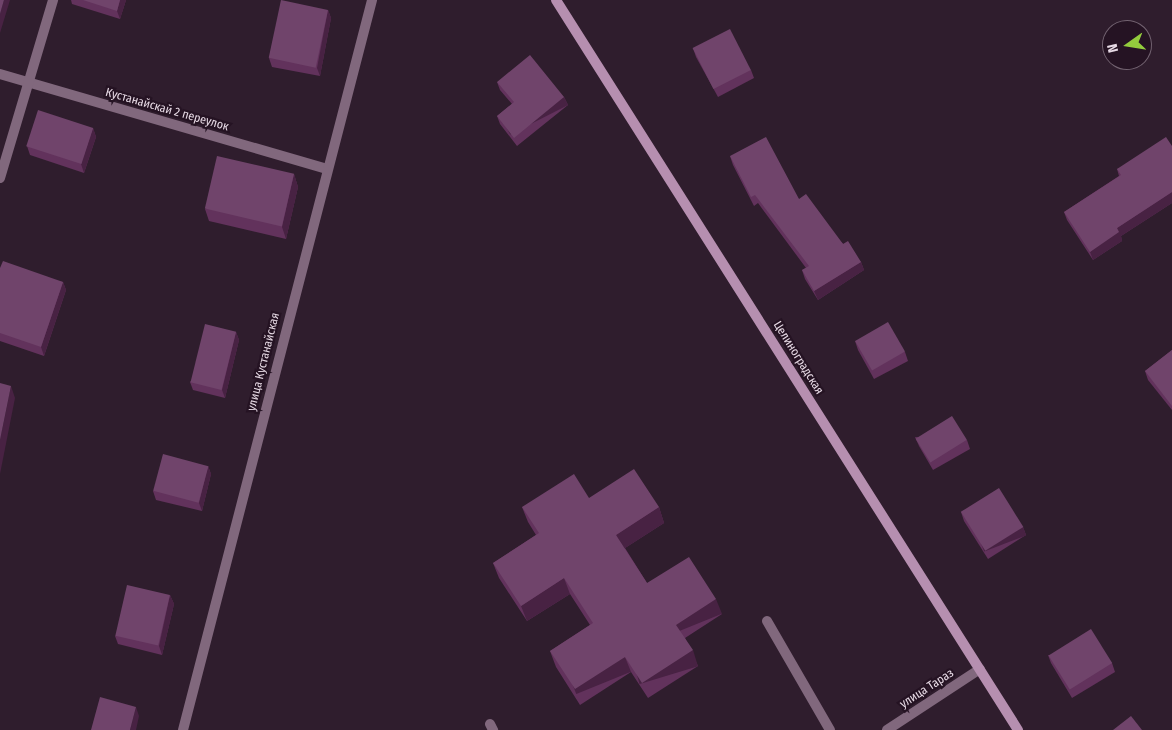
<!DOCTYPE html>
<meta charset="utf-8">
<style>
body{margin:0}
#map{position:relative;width:1172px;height:730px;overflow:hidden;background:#2f1d2d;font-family:"Fira Sans Condensed",sans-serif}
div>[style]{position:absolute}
.lane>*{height:10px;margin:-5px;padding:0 5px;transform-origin:5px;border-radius:5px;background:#81687d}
.street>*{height:10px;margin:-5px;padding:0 5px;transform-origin:5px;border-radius:5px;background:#81687d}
.secondary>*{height:10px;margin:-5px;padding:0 5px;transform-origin:5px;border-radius:5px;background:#b68fb0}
.wall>*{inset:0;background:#62325c}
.shaded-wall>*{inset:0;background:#482243;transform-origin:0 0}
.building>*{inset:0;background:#70446b;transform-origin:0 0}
span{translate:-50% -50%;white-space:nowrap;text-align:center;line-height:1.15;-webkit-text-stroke:4.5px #251323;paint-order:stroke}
.street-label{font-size:12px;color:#e8dbe6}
.north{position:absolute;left:1102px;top:20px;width:50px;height:50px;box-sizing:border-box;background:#251323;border:1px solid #736371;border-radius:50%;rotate:257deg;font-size:14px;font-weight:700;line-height:20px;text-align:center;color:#e8dbe6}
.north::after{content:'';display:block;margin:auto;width:18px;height:22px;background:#93cc3d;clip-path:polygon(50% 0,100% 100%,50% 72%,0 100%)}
</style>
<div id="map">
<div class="lane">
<i style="left:767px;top:621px;width:126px;rotate:60deg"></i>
<i style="left:490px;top:724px;width:7px;rotate:63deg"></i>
</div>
<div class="street">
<i style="left:0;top:74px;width:341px;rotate:16.2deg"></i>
<i style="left:0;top:178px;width:186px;rotate:-73.4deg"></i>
<i style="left:183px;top:730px;width:754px;rotate:-75.48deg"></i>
<i style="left:887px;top:730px;width:111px;rotate:-33.3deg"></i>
</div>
<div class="secondary">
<i style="left:556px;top:0;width:864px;rotate:57.67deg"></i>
</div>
<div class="wall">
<i style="clip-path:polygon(71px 0,126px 0,120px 19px,72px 4px)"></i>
<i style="clip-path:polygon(328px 10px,331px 18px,320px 76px,272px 67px,269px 58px)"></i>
<i style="clip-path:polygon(693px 48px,751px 70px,754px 78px,718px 97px,696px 57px)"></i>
<i style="clip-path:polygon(497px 82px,564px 97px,568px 105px,517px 146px,500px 124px,497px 116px,512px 104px,500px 90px)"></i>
<i style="clip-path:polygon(93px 128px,96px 137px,84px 173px,30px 155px,27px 146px)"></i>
<i style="clip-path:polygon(1172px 146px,1172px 203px,1121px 236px,1122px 241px,1093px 260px,1067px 220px,1064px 212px,1119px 176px,1117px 169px)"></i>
<i style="clip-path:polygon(730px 156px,799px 199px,861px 262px,864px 270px,818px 300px,805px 279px,802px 270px,806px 268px,758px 203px,754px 206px,733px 165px)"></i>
<i style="clip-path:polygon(294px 174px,298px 187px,286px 239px,209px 221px,205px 209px)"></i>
<i style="clip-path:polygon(0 268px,63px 282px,66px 290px,44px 356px,0 341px)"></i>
<i style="clip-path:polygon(236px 332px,239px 340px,225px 398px,193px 390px,190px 382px)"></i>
<i style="clip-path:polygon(855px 341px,905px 352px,908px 361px,874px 379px,858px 350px)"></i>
<i style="clip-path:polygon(1172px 350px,1172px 410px,1148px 380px,1145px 371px)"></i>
<i style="clip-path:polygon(915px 437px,967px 440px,970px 449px,933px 470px,919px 446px)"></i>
<i style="clip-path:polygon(208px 466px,211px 474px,202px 511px,156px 500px,153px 491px)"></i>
<i style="clip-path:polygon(589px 498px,659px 507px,664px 523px,625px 548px,647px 583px,722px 614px,685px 638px,698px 666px,648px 698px,631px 672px,580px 705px,556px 667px,550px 651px,590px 625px,570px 594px,527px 621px,499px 578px,493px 563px,536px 535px,528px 522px,522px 507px)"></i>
<i style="clip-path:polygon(961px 512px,1023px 527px,1026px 535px,988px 559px,964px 521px)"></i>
<i style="clip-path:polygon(170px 595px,174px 604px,162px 655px,118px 644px,115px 636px)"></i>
<i style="clip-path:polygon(1048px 655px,1112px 663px,1115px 672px,1072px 698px,1051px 663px)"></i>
</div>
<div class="shaded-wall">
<i style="clip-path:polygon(4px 0,10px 0,0 33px,0 14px)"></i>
<i style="clip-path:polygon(120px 0,126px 0,120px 19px,117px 11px)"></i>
<i style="clip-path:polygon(328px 10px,331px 18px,320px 76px,317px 68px)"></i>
<i style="left:564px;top:97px;width:9px;height:65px;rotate:63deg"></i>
<i style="clip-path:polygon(93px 128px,96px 137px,84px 173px,81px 164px)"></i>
<i style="clip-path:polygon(294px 174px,298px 187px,286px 239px,282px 227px)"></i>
<i style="clip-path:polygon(1172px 192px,1172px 203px,1121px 236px,1122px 241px,1093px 260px,1090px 252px,1117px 228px)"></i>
<i style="clip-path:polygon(861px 262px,864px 270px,818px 300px,814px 291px)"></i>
<i style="clip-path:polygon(63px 282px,66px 290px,44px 356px,41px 347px)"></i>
<i style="clip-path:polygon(236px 332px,239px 340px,225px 398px,222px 390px)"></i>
<i style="clip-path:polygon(11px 386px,15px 398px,0 474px,0 440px)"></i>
<i style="clip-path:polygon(208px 466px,211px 474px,202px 511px,199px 503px)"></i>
<i style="clip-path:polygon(659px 507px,664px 523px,622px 550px,616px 535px)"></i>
<i style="left:1023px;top:527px;width:9px;height:45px;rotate:69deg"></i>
<i style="clip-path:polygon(564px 578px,570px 594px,527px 621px,521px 606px)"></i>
<i style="clip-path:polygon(170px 595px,174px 604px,162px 655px,159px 646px)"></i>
<i style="left:716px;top:599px;width:16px;height:48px;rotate:68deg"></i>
<i style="left:693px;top:650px;width:17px;height:61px;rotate:73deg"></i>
<i style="left:625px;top:657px;width:16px;height:59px;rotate:68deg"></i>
<i style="clip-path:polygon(136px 707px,139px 716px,136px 730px,130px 730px)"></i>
</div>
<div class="building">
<i style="clip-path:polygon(0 0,4px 0,0 14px)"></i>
<i style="clip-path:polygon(83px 0,120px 0,117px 11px)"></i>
<i style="left:281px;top:0;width:48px;height:59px;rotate:12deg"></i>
<i style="left:730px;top:29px;width:46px;height:42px;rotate:63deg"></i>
<i style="clip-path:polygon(530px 55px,564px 97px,514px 138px,497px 116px,514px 102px,497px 82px)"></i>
<i style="left:38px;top:110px;width:58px;height:38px;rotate:18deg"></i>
<i style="clip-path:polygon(766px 137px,799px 199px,806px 194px,843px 244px,848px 241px,861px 262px,814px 291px,802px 270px,809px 266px,755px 195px,751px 197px,730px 156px)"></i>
<i style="clip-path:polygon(1166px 137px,1172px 146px,1172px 192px,1117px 228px,1119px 232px,1090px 252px,1064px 212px,1121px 175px,1117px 169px)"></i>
<i style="left:217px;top:156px;width:79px;height:54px;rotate:13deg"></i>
<i style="clip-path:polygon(3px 261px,63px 282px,41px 347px,0 333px,0 268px)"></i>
<i style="left:888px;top:322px;width:34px;height:38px;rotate:60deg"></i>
<i style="left:205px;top:324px;width:32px;height:60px;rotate:14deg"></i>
<i style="clip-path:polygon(1172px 350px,1172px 406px,1145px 371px)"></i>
<i style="clip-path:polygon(0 383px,11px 386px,0 440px)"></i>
<i style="left:952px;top:416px;width:28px;height:43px;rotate:58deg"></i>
<i style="left:163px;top:454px;width:47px;height:38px;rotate:15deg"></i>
<i style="clip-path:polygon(634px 469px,659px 507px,616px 535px,647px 583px,689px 557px,716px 599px,676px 625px,693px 650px,642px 683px,625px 657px,575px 689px,550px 651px,593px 623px,564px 578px,521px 606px,493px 563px,539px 533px,522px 507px,574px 474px,589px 498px)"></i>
<i style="left:999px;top:488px;width:46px;height:45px;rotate:58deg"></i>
<i style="left:127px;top:585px;width:44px;height:52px;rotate:13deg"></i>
<i style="left:1091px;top:629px;width:40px;height:50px;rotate:58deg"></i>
<i style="clip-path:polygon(100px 697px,136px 707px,130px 730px,91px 730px)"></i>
<i style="clip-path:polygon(1131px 716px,1142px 730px,1113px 730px)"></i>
</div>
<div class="street-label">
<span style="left:167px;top:110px;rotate:16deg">Кустанайскай 2 переулок</span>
<span style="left:798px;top:358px;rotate:58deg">Целиноградская</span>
<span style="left:264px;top:362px;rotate:-76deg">улица Кустанайская</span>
<span style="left:927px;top:689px;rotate:-33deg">улица Тараз</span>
</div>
<div class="north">N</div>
</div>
